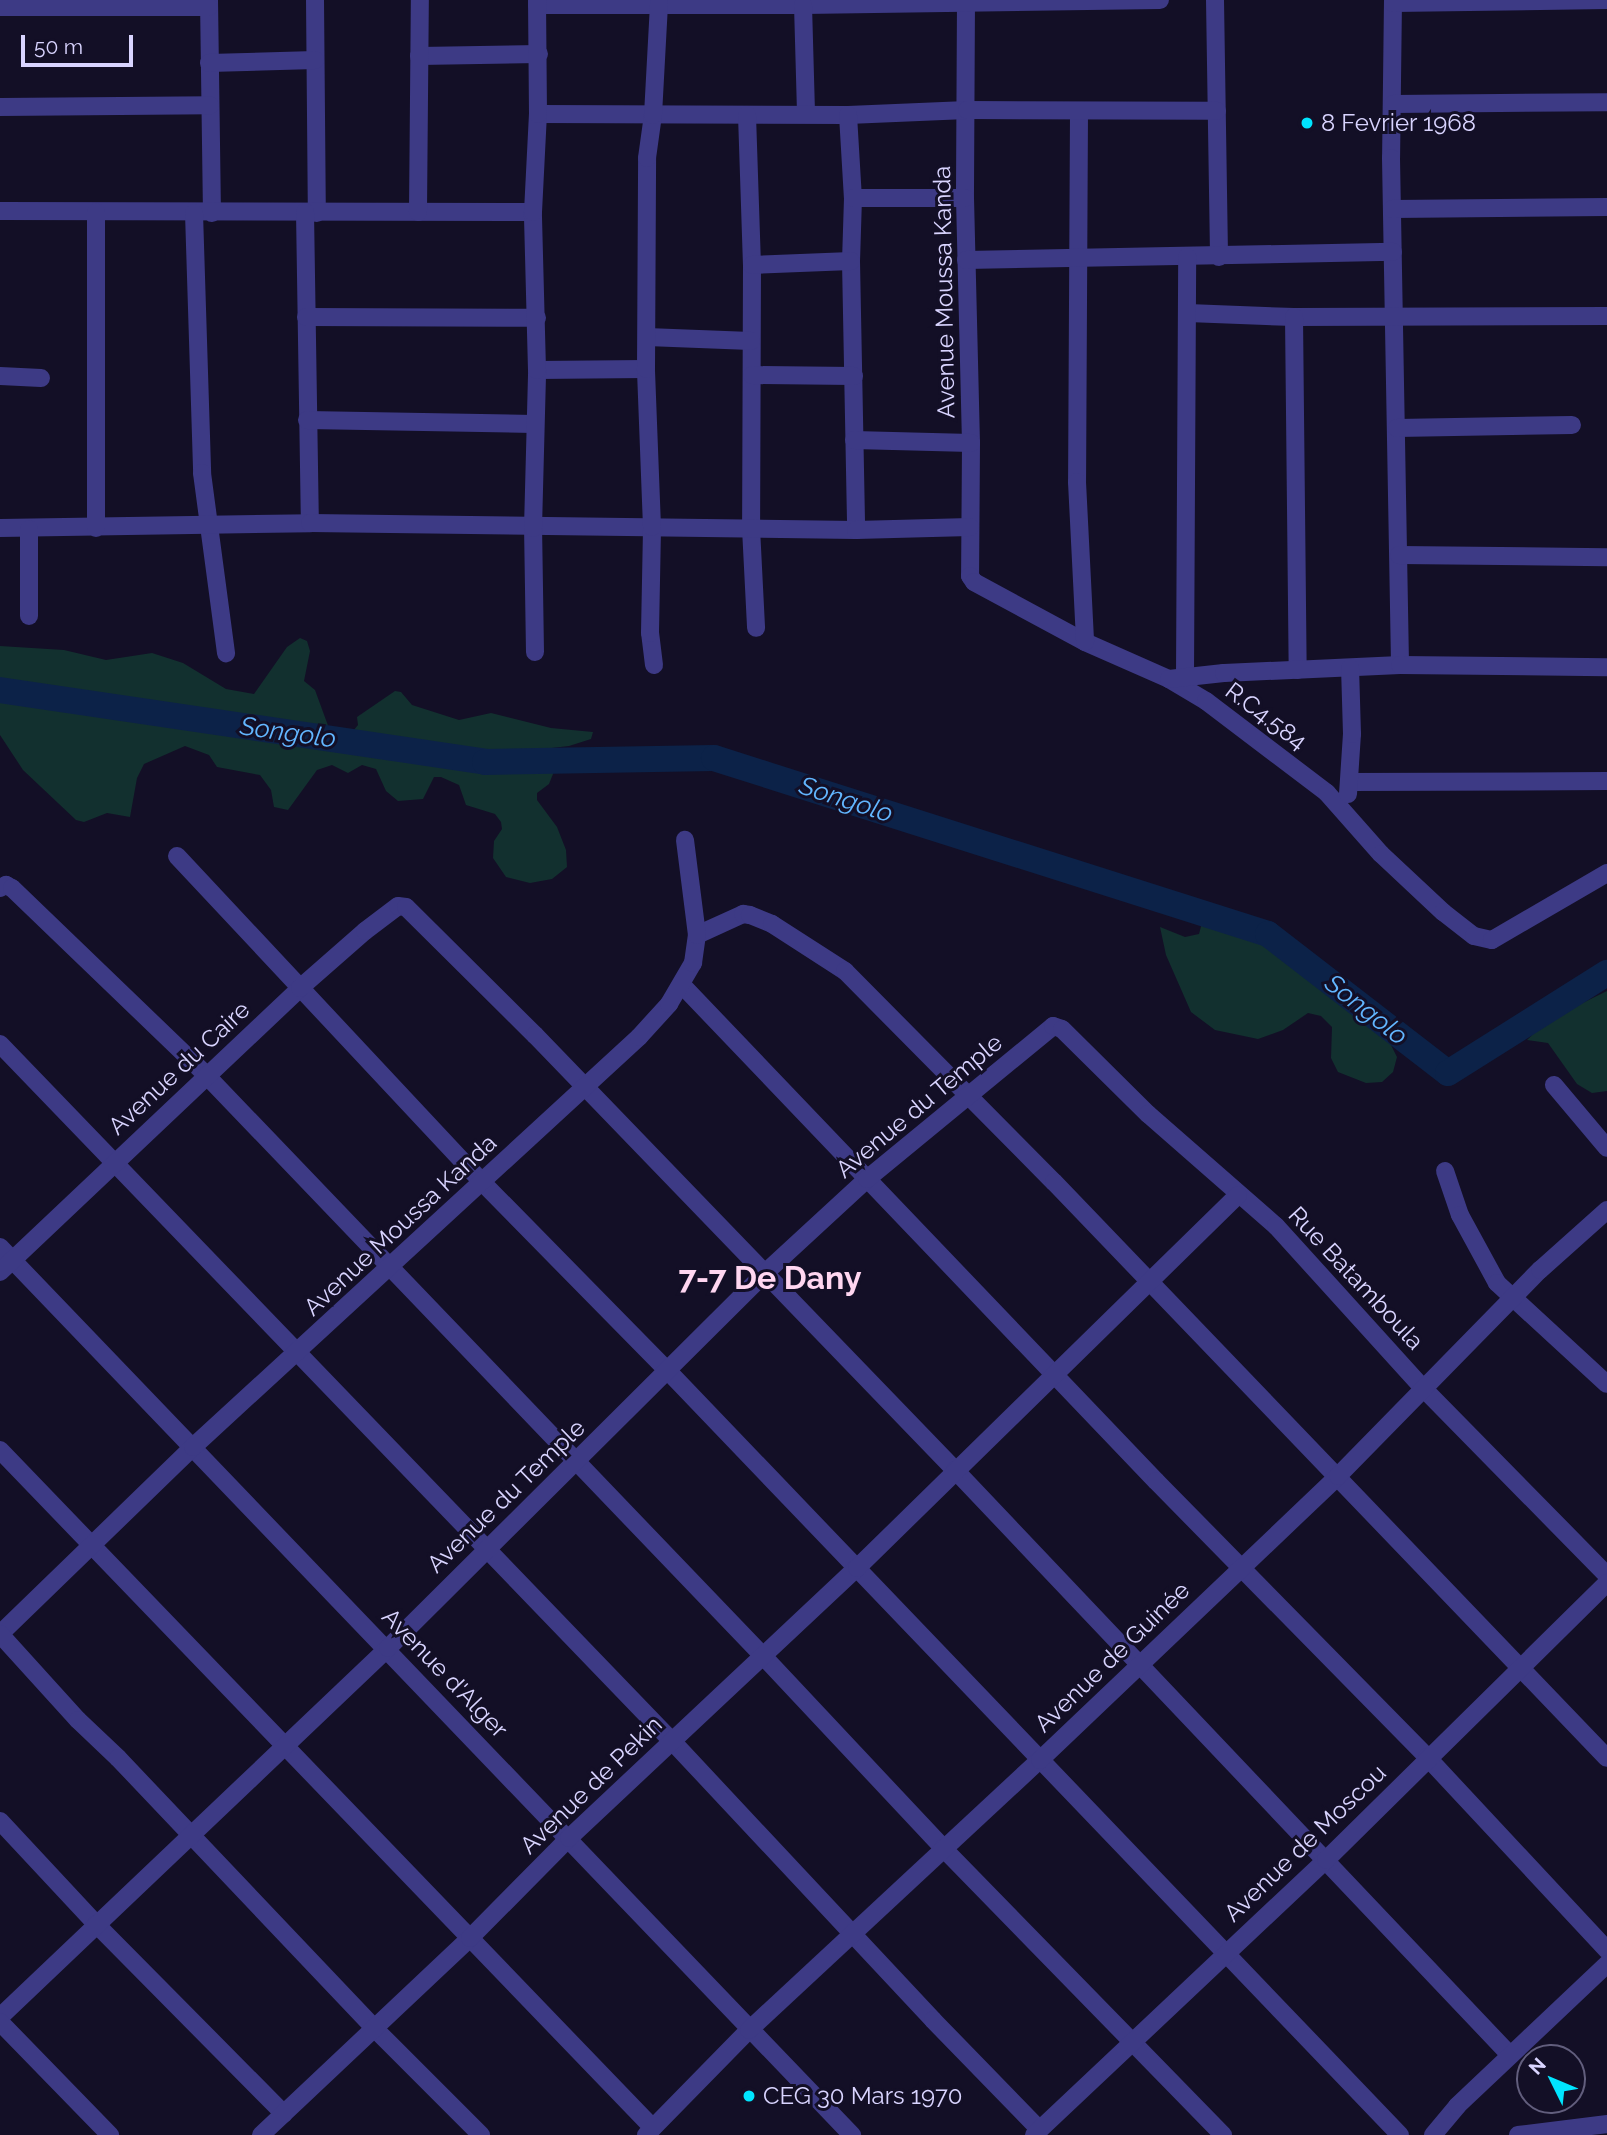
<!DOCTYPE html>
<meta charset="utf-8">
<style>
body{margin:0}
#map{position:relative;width:1607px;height:2135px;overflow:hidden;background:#130f26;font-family:Raleway,sans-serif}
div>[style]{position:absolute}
.green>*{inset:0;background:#12302f}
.river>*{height:26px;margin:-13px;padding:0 13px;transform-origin:13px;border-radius:13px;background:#0c2248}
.minor>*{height:18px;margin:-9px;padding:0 9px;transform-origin:9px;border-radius:9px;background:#3d3a85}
.dots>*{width:19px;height:19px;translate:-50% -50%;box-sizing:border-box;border:4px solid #130f26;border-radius:50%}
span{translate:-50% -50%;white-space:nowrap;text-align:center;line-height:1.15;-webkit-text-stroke:6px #130f26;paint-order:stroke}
.poi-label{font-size:24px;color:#d9d4ff}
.left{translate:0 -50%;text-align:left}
.street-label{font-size:24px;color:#d9d4ff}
.water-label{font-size:26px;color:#62b6ff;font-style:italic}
.district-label{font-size:32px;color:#ffd6f0;font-weight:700}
.north{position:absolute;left:1516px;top:2044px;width:70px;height:70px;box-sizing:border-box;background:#130f26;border:2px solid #625e7d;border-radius:50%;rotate:313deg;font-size:19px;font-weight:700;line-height:28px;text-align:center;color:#d9d4ff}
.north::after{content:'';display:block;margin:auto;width:24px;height:32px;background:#00e5ff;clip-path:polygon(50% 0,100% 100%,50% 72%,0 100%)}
.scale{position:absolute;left:21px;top:35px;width:112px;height:32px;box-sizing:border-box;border:4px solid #d9d4ff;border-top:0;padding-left:9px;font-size:21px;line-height:24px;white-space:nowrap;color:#d9d4ff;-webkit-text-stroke:5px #130f26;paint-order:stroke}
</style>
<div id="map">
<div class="green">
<i style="clip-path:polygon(300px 638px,307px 641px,310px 651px,304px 681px,315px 690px,330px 731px,337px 735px,353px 731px,358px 725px,357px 717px,395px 691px,401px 692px,412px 705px,459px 720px,491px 713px,551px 728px,593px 732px,591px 739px,569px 746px,491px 755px,453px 753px,425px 744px,378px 737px,352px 741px,172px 709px,135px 708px,0 682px,0 646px,64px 650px,106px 660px,152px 653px,183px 663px,226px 689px,254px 694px,287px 647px)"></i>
<i style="clip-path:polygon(0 694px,36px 699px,70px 709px,137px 713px,161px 720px,377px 748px,475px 765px,518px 768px,559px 759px,549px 784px,537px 793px,537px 800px,557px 827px,566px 850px,567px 867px,552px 879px,530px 883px,506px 877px,493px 858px,494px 841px,502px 829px,501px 822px,495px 814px,466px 805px,459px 785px,441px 777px,434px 777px,423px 799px,398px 801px,386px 791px,376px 769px,362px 765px,348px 773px,332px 765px,317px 770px,288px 810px,274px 807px,271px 790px,260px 775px,217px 767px,209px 755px,185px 746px,144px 764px,137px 778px,130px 817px,107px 813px,84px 822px,76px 820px,23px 770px,0 735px)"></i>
<i style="clip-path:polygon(1203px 919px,1263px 937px,1362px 1015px,1391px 1045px,1397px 1057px,1393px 1072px,1382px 1082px,1366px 1083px,1338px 1072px,1331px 1058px,1332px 1027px,1321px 1016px,1308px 1013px,1283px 1030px,1258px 1039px,1215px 1030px,1191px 1012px,1166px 955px,1160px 927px,1185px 937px,1199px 934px)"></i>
<i style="clip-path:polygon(1607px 991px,1607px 1091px,1592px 1093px,1577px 1084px,1548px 1043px,1527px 1040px,1548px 1020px)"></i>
</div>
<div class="river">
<i style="left:0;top:690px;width:490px;rotate:8.4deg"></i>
<i style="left:485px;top:762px;width:229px;rotate:-1deg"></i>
<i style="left:714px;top:758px;width:581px;rotate:17.62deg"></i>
<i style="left:1268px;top:934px;width:227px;rotate:37.7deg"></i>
<i style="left:1448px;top:1073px;width:188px;rotate:-32.2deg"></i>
</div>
<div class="minor">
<i style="left:209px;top:0;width:213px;rotate:89.2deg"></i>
<i style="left:315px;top:0;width:213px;rotate:89.5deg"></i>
<i style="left:966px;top:0;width:198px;rotate:90.3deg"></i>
<i style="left:965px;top:198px;width:245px;rotate:88.6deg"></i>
<i style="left:971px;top:443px;width:133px;rotate:90.4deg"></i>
<i style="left:970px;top:576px;width:7px;rotate:56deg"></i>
<i style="left:974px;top:582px;width:126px;rotate:28.4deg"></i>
<i style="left:1085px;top:642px;width:92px;rotate:23.8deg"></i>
<i style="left:1169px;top:679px;width:43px;rotate:30.7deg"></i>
<i style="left:1206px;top:701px;width:152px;rotate:37.2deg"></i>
<i style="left:1327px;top:793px;width:81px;rotate:48.5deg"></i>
<i style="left:1381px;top:854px;width:85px;rotate:43.1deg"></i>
<i style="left:1443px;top:912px;width:39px;rotate:38deg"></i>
<i style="left:1474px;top:936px;width:18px;rotate:13deg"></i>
<i style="left:1492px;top:940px;width:133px;rotate:-30.2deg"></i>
<i style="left:1215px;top:0;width:257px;rotate:89.1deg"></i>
<i style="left:1393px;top:0;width:158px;rotate:90.7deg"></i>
<i style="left:1391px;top:158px;width:507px;rotate:88.98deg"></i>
<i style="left:1393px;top:3px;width:214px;rotate:-0.8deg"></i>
<i style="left:537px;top:5px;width:266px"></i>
<i style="left:803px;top:5px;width:357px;rotate:-0.8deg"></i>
<i style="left:803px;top:5px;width:108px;rotate:88.4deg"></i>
<i style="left:0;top:7px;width:209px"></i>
<i style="left:419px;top:56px;width:120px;rotate:-1deg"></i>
<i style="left:209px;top:63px;width:106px;rotate:-1.6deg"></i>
<i style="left:1393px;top:104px;width:214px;rotate:-0.5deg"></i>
<i style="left:0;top:107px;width:210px;rotate:-0.5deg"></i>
<i style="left:1079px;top:112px;width:370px;rotate:90.3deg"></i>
<i style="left:1077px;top:482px;width:160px;rotate:87.1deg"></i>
<i style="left:538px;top:114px;width:310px;rotate:0.2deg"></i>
<i style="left:848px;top:115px;width:119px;rotate:-2.4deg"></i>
<i style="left:967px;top:110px;width:250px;rotate:0.2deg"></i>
<i style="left:747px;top:115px;width:150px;rotate:88.1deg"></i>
<i style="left:752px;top:265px;width:263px;rotate:90.2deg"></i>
<i style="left:751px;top:528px;width:100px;rotate:87.1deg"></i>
<i style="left:848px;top:115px;width:83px;rotate:86.6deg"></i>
<i style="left:853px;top:198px;width:63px;rotate:91.8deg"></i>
<i style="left:851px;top:261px;width:269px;rotate:88.9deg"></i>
<i style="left:853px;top:198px;width:112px"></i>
<i style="left:1392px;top:209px;width:215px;rotate:-0.5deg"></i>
<i style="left:0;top:211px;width:533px;rotate:0.11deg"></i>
<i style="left:305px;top:212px;width:311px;rotate:89.1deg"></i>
<i style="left:418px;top:212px;width:212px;rotate:-89.5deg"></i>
<i style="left:194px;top:213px;width:260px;rotate:88.2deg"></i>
<i style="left:202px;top:473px;width:182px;rotate:82.4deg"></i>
<i style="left:966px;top:260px;width:427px;rotate:-1.1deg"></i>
<i style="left:752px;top:265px;width:99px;rotate:-2.3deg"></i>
<i style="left:1188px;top:313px;width:106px;rotate:2.2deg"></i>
<i style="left:1294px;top:317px;width:313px;rotate:-0.2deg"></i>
<i style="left:306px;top:317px;width:231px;rotate:0.2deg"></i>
<i style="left:1294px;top:317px;width:353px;rotate:89.4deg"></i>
<i style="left:647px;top:337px;width:104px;rotate:2.2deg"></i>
<i style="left:537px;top:370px;width:109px;rotate:-0.5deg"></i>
<i style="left:752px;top:375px;width:102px;rotate:0.6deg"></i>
<i style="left:0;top:376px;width:41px;rotate:2.8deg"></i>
<i style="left:307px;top:420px;width:227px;rotate:1deg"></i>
<i style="left:1397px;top:428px;width:175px;rotate:-1deg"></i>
<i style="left:854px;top:440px;width:117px;rotate:1.5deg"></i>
<i style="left:0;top:528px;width:310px;rotate:-0.9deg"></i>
<i style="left:310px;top:523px;width:546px;rotate:0.73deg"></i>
<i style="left:856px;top:530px;width:114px;rotate:-1.5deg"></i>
<i style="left:96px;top:528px;width:316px;rotate:-90deg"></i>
<i style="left:29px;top:529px;width:87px;rotate:90deg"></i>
<i style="left:1399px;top:555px;width:208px;rotate:0.6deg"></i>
<i style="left:535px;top:652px;width:124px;rotate:-90.9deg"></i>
<i style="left:533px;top:528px;width:158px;rotate:-88.5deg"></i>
<i style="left:537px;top:370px;width:158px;rotate:-91.5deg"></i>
<i style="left:533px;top:212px;width:98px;rotate:-87.1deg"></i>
<i style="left:538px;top:114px;width:114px;rotate:-90.5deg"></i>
<i style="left:654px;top:665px;width:32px;rotate:-97deg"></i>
<i style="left:650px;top:633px;width:106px;rotate:-88.9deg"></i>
<i style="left:652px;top:527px;width:158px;rotate:-92.2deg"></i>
<i style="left:646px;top:369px;width:211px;rotate:-89.7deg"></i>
<i style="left:647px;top:158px;width:43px;rotate:-82.1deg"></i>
<i style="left:653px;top:115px;width:111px;rotate:-86.9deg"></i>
<i style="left:1185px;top:676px;width:419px;rotate:-89.7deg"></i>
<i style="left:1169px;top:679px;width:55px;rotate:-6.2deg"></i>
<i style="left:1224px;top:673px;width:176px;rotate:-2.6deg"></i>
<i style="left:1400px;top:665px;width:207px;rotate:0.6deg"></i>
<i style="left:1349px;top:782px;width:258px;rotate:-0.2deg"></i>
<i style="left:1348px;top:794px;width:60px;rotate:-86.2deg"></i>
<i style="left:1352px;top:734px;width:66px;rotate:-91.7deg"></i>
<i style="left:177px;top:856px;width:448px;rotate:46.9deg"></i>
<i style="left:483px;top:1183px;width:264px;rotate:45.5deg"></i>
<i style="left:668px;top:1371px;width:1058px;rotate:46.23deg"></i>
<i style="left:0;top:888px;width:7px;rotate:-27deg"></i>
<i style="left:6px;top:885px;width:7px;rotate:27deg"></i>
<i style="left:12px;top:888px;width:269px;rotate:43.9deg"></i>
<i style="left:206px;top:1075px;width:805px;rotate:46.21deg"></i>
<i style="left:763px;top:1656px;width:263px;rotate:46.8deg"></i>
<i style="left:943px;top:1848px;width:401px;rotate:45.7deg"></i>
<i style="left:697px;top:935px;width:51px;rotate:-24.5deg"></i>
<i style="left:743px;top:914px;width:7px;rotate:8deg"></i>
<i style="left:750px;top:915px;width:24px;rotate:22deg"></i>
<i style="left:772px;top:924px;width:87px;rotate:32.8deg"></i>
<i style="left:845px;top:971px;width:297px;rotate:45.3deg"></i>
<i style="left:1054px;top:1182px;width:798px;rotate:46.17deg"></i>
<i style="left:682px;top:985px;width:686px;rotate:46.3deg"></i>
<i style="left:1156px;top:1481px;width:387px;rotate:45.5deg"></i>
<i style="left:1427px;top:1757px;width:264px;rotate:47deg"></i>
<i style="left:0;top:1044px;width:968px;rotate:46.05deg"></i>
<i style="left:672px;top:1741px;width:382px;rotate:46.9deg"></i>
<i style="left:933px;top:2020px;width:153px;rotate:45.8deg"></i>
<i style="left:1554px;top:1085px;width:82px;rotate:49.9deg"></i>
<i style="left:1445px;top:1171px;width:46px;rotate:71.2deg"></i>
<i style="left:1460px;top:1215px;width:77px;rotate:61.4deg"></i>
<i style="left:1497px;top:1283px;width:149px;rotate:42.6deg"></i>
<i style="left:0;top:1247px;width:1231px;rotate:46.19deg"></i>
<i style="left:0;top:1272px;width:413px;rotate:-43.4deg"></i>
<i style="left:300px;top:988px;width:86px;rotate:-41.2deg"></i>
<i style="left:365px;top:931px;width:41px;rotate:-37.1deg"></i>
<i style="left:398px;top:906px;width:8px;rotate:7deg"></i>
<i style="left:406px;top:907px;width:182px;rotate:44.8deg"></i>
<i style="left:535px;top:1035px;width:605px;rotate:46.01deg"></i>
<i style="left:955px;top:1470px;width:806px;rotate:46.51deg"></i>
<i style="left:0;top:1450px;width:941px;rotate:46.08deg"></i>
<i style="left:0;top:1634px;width:269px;rotate:-44.1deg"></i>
<i style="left:193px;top:1447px;width:606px;rotate:-42.59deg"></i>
<i style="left:639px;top:1037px;width:45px;rotate:-47.7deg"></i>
<i style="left:669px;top:1004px;width:48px;rotate:-59.7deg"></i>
<i style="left:693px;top:963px;width:28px;rotate:-82deg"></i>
<i style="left:697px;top:935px;width:96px;rotate:-97.2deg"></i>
<i style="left:0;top:1634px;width:116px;rotate:47.8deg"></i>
<i style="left:78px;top:1720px;width:55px;rotate:43.5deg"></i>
<i style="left:118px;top:1758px;width:373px;rotate:46.5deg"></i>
<i style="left:375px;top:2029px;width:150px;rotate:45deg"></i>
<i style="left:0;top:1821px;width:141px;rotate:47deg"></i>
<i style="left:96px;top:1924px;width:267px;rotate:45.3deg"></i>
<i style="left:0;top:2017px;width:535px;rotate:-43.56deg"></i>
<i style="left:388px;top:1648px;width:530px;rotate:-44.85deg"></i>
<i style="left:764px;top:1274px;width:140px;rotate:-42.7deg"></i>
<i style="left:867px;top:1179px;width:241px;rotate:-39.4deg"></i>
<i style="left:1053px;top:1026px;width:9px;rotate:18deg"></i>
<i style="left:1062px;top:1029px;width:121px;rotate:44.7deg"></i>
<i style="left:1148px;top:1114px;width:170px;rotate:41.2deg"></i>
<i style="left:1276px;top:1226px;width:220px;rotate:47.8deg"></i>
<i style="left:1424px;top:1389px;width:261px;rotate:45.5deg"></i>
<i style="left:0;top:2022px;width:158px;rotate:45.8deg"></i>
<i style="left:261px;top:2135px;width:287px;rotate:-43.3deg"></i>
<i style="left:470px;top:1938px;width:141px;rotate:-45.3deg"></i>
<i style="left:569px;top:1838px;width:395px;rotate:-43.2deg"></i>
<i style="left:857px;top:1568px;width:533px;rotate:-44.39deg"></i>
<i style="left:646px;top:2135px;width:147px;rotate:-45.6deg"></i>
<i style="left:749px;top:2030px;width:397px;rotate:-42.9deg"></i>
<i style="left:1040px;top:1760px;width:412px;rotate:-43.6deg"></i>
<i style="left:1338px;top:1476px;width:289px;rotate:-45.6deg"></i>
<i style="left:1540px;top:1270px;width:90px;rotate:-41.8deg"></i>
<i style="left:1034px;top:2135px;width:401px;rotate:-43.3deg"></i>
<i style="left:1326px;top:1860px;width:395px;rotate:-44.6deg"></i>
<i style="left:1433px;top:2135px;width:38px;rotate:-50deg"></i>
<i style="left:1457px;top:2106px;width:207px;rotate:-43.4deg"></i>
<i style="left:1518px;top:2135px;width:90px;rotate:-7deg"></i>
</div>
<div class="dots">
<i style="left:1307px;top:123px;background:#00e5ff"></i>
<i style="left:749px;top:2096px;background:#00e5ff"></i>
</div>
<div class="poi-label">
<span class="left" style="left:1321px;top:123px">8 Fevrier 1968</span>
<span class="left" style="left:763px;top:2096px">CEG 30 Mars 1970</span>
</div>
<div class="street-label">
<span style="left:944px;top:292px;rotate:-91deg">Avenue Moussa Kanda</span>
<span style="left:1266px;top:716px;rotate:37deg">R.C4.584</span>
<span style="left:179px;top:1068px;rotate:-43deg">Avenue du Caire</span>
<span style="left:919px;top:1106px;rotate:-40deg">Avenue du Temple</span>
<span style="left:400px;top:1225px;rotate:-43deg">Avenue Moussa Kanda</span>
<span style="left:1356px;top:1278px;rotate:47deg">Rue Batamboula</span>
<span style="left:506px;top:1496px;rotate:-44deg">Avenue du Temple</span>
<span style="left:1112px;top:1657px;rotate:-44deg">Avenue de Guinée</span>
<span style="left:445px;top:1673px;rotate:46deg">Avenue d'Alger</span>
<span style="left:591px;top:1785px;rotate:-44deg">Avenue de Pekin</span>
<span style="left:1305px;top:1843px;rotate:-44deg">Avenue de Moscou</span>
</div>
<div class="water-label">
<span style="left:288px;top:733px;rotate:8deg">Songolo</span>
<span style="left:846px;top:800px;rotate:18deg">Songolo</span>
<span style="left:1366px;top:1010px;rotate:38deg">Songolo</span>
</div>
<div class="district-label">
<span style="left:770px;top:1278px">7-7 De Dany</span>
</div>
<div class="north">N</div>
<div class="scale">50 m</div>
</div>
